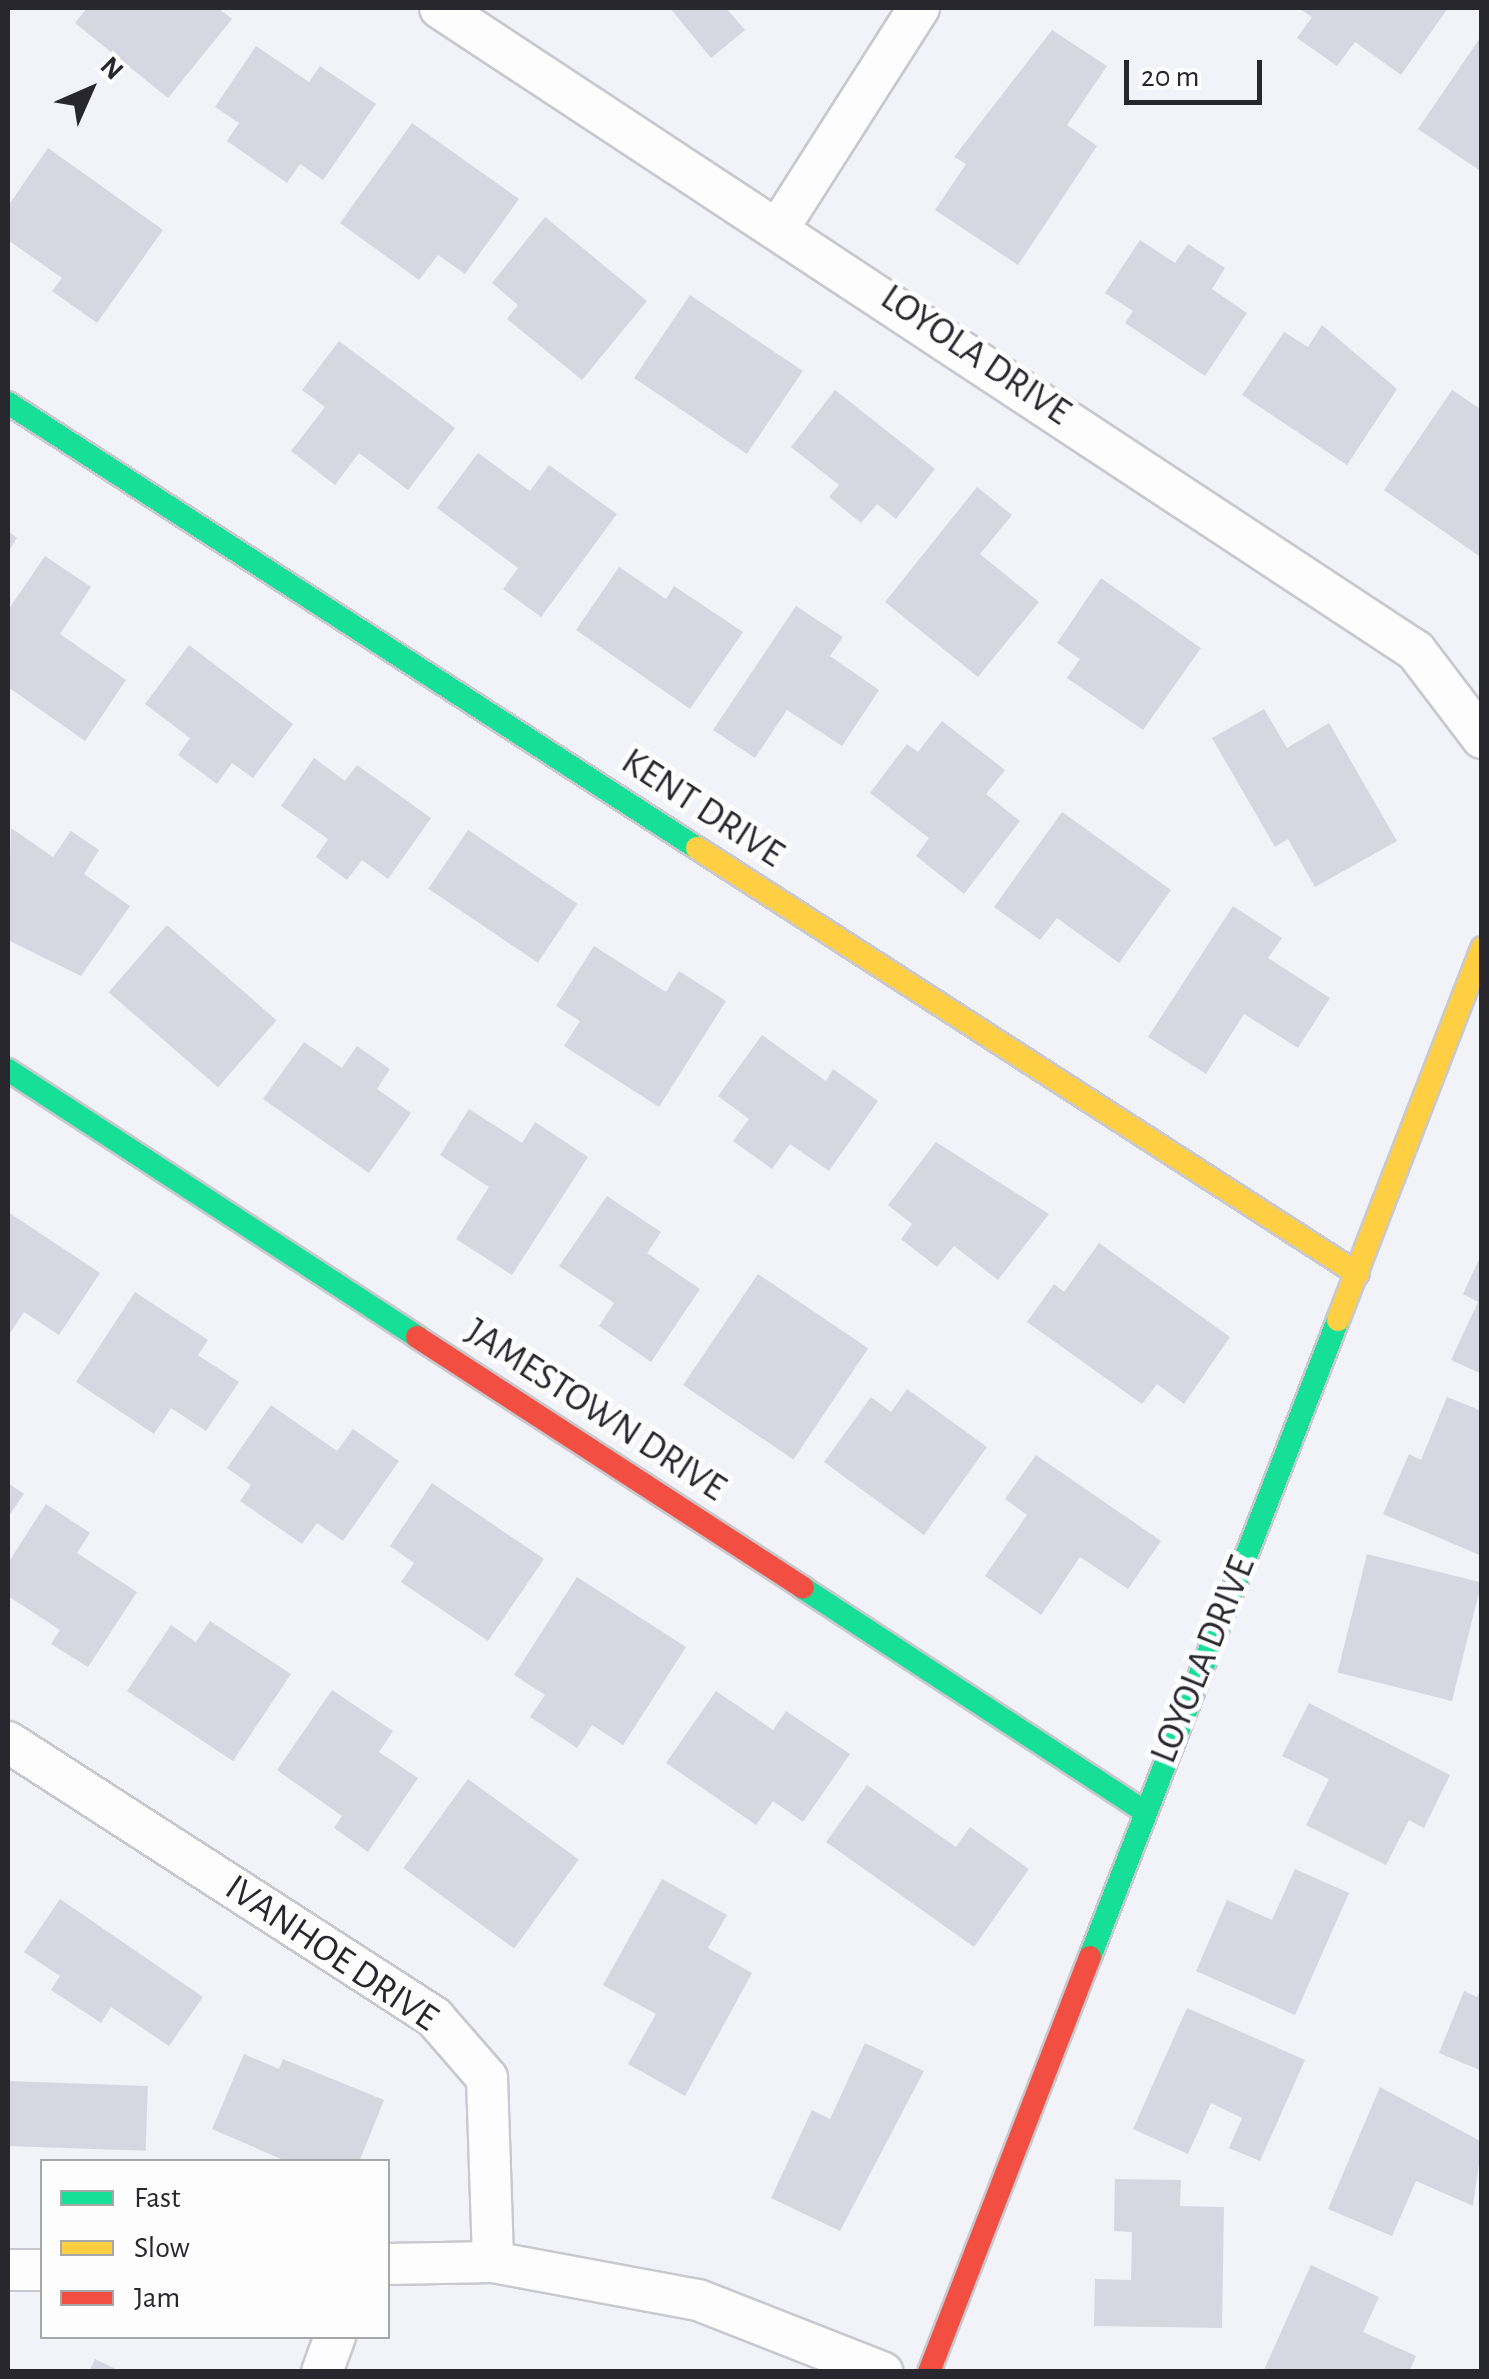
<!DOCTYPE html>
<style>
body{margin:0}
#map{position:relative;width:1489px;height:2379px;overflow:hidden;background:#f2f2f9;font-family:"Alegreya Sans",sans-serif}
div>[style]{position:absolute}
.building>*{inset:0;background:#d7d7e2;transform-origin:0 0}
.roads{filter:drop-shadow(2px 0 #c8c8ce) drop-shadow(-2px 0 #c8c8ce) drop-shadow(0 2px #c8c8ce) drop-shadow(0 -2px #c8c8ce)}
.street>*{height:40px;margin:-20px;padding:0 20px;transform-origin:20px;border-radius:20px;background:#fdfdfe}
.fast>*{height:22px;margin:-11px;padding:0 11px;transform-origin:11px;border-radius:11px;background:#16e098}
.slow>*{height:22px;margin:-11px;padding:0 11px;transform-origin:11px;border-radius:11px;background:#ffcf43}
.jam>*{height:22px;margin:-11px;padding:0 11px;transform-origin:11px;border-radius:11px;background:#f24e42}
span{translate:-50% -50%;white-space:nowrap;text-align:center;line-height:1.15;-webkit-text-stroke:10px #fdfdfd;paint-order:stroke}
.street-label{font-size:38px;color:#27272d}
.frame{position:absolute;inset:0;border:10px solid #27272d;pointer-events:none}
.legend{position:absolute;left:40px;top:2159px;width:350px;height:180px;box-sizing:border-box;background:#fdfdfd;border:2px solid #a7a7aa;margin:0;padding:12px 18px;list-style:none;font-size:30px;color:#27272d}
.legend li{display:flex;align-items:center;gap:20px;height:50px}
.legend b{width:50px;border:2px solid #a7a7aa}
.north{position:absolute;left:40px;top:40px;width:100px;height:100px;-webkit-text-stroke:8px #fdfdfd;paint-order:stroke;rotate:45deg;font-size:28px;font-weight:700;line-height:40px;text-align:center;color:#27272d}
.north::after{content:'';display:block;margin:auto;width:35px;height:45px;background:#27272d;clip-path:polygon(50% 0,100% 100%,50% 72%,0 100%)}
.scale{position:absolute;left:1124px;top:60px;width:138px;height:45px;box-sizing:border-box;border:5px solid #27272d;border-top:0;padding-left:12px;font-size:30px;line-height:35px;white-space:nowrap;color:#27272d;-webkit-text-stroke:8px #fdfdfd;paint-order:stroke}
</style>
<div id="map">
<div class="building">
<i style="clip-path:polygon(87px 8px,218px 8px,232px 19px,168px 98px,75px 23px)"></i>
<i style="clip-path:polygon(670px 8px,726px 8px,745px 30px,711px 58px)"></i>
<i style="clip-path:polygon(1298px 8px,1448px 8px,1401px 75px,1355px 42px,1337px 66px,1297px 38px,1312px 17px)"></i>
<i style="clip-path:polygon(1052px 30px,1107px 66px,1067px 125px,1097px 146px,1018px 265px,935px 210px,966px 164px,954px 157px)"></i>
<i style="clip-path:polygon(1482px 35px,1482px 172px,1418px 129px)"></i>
<i style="clip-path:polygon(256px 46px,309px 82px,320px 66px,376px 104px,323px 180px,300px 164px,287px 183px,227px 141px,239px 123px,215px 107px)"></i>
<i style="clip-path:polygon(412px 123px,519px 199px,465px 274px,438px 255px,419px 280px,340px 223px)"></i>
<i style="clip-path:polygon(48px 148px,163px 230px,97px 323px,52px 291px,62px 278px,8px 240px,8px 206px)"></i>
<i style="clip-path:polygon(545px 217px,647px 301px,582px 380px,507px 319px,518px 305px,492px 283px)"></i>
<i style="clip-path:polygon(1140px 240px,1175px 263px,1188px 244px,1225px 268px,1212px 289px,1247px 313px,1205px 376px,1125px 323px,1133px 311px,1105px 293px)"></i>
<i style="left:690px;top:295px;width:136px;height:100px;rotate:34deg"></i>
<i style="clip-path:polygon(1322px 325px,1397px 389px,1347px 465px,1242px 395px,1284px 332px,1308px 347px)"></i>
<i style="clip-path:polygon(339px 341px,455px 428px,408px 490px,359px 453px,335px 485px,291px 451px,325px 407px,302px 390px)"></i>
<i style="clip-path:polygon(835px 390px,935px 469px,896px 519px,877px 504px,861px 523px,829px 497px,839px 485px,791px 447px)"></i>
<i style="clip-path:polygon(1452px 390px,1482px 410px,1482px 558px,1384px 490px)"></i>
<i style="clip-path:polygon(478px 453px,530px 491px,549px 465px,617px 514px,541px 617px,503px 589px,518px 568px,437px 508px)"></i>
<i style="clip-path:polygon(977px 487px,1012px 515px,980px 554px,1039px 602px,978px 677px,885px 602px)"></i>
<i style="clip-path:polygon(8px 531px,17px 538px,8px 552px)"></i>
<i style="clip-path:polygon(45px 556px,91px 587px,60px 634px,126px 680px,85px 741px,8px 687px,8px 610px)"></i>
<i style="clip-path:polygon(619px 567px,666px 599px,674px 586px,743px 632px,690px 709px,576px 630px)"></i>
<i style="clip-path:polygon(1101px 578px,1201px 648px,1143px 730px,1067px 678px,1080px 659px,1057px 643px)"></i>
<i style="clip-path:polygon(796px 606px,843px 637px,830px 656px,879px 690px,842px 746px,787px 710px,755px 758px,713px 730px)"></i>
<i style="clip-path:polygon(189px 645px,293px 724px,253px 778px,232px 763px,217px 784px,178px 755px,190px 738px,145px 704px)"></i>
<i style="clip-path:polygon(1264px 709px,1287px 748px,1329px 723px,1397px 841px,1315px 887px,1288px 839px,1275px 847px,1212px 738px)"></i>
<i style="clip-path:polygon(942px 721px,1005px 770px,986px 794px,1020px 821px,964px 894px,916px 856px,929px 838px,870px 793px,907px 744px,918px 752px)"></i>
<i style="clip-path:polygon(314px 758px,345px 781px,357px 765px,431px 818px,388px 879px,362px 860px,347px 880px,316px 857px,328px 839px,281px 806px)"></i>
<i style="clip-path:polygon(1062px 812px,1171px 890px,1119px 963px,1057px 918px,1040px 940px,994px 907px)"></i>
<i style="clip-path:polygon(11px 828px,53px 857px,71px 831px,99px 850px,84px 874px,130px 906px,81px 976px,8px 940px)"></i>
<i style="left:468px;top:830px;width:132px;height:71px;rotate:34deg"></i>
<i style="clip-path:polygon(1233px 906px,1282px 938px,1268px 958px,1330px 998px,1298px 1048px,1244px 1014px,1206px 1074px,1148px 1037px)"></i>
<i style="left:167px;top:925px;width:145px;height:89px;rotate:41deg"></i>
<i style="clip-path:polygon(594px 946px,666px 992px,679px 971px,726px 1001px,659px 1107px,564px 1046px,580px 1021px,556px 1006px)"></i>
<i style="clip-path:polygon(762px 1035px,826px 1081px,833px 1069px,878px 1101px,829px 1171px,790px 1144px,772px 1169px,733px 1141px,749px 1119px,718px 1096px)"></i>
<i style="clip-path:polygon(304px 1042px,342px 1068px,357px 1046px,390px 1069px,377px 1089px,411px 1113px,369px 1173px,263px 1099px)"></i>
<i style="clip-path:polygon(469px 1109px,522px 1143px,535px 1122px,588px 1157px,512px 1275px,456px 1239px,489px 1187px,440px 1155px)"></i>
<i style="clip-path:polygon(936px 1142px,1049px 1214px,998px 1280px,954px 1246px,937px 1267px,901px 1239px,912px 1224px,888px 1205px)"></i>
<i style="clip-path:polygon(607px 1196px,661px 1232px,647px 1253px,700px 1289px,651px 1362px,599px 1326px,614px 1303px,559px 1266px)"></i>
<i style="clip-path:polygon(8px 1212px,100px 1273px,59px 1335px,24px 1312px,8px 1336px)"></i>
<i style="clip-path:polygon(1099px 1243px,1230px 1337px,1184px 1404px,1157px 1384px,1142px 1404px,1027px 1322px,1054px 1284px,1064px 1292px)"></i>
<i style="clip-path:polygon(1482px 1253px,1482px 1374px,1451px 1360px,1478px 1302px,1463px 1294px)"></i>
<i style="left:758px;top:1274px;width:133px;height:134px;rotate:34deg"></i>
<i style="clip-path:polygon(135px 1292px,208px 1340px,198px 1355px,239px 1382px,206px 1431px,171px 1408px,154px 1434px,76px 1382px)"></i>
<i style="clip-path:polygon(907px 1389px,987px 1447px,924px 1535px,824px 1462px,871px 1397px,891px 1412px)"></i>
<i style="clip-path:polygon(1447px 1397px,1482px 1411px,1482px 1556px,1383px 1514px,1409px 1454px,1421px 1460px)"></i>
<i style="clip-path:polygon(271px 1405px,337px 1451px,353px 1429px,399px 1461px,343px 1541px,317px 1523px,302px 1544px,240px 1501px,251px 1485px,227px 1468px)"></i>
<i style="clip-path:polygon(1036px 1455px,1161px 1541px,1128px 1589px,1080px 1557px,1041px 1615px,985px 1576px,1027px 1515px,1005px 1499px)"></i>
<i style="clip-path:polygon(8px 1483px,24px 1494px,8px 1517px)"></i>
<i style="clip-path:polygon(432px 1483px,544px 1559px,488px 1641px,401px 1582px,414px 1563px,390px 1546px)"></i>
<i style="clip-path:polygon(46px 1504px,90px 1533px,77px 1553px,137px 1592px,88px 1667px,51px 1644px,60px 1630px,8px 1596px,8px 1563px)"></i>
<i style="left:1367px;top:1554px;width:118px;height:122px;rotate:14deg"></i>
<i style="clip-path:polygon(577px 1577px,686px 1647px,623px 1745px,592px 1725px,577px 1748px,530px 1717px,545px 1695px,514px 1675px)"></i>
<i style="clip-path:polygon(210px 1621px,291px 1674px,233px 1761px,127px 1691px,171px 1625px,196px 1642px)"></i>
<i style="clip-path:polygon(332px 1690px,393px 1731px,379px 1752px,418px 1778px,368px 1852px,334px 1828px,342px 1816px,277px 1770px)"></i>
<i style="clip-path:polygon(716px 1691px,773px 1730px,786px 1711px,850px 1754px,803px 1822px,773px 1801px,756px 1825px,666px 1763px)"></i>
<i style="clip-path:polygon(1309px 1703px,1450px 1775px,1424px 1828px,1409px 1820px,1386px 1865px,1306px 1825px,1329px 1779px,1282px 1756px)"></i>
<i style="left:468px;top:1779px;width:137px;height:110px;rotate:36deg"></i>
<i style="clip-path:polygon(867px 1785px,956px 1847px,970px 1827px,1029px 1869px,974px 1947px,826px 1842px)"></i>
<i style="clip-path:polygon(1295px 1869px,1349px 1893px,1295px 2015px,1196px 1971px,1227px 1900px,1272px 1920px)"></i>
<i style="clip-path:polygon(662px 1879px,727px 1915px,708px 1948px,752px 1973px,685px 2096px,628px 2064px,656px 2014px,603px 1985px)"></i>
<i style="clip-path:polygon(60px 1899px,203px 1997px,169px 2046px,111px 2007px,101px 2023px,51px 1990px,60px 1976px,24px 1952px)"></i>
<i style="clip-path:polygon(1482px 1987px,1482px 2071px,1439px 2053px,1464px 1991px,1477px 1997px)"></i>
<i style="clip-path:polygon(1187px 2008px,1305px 2060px,1260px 2161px,1229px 2148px,1242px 2118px,1211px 2103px,1188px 2154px,1133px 2129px)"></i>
<i style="clip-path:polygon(865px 2043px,924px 2071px,840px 2231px,771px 2198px,812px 2110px,830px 2119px)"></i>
<i style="clip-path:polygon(244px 2054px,279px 2069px,283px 2059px,384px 2100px,359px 2162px,288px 2162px,212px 2129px)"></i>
<i style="left:8px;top:2081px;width:140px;height:65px;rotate:2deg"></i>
<i style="clip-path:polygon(1380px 2087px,1482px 2142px,1473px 2206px,1416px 2181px,1392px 2236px,1328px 2209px)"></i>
<i style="clip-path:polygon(1115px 2179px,1181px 2180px,1180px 2206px,1224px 2207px,1222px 2328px,1094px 2326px,1095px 2279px,1131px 2280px,1132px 2232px,1114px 2231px)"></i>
<i style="clip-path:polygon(1311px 2265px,1379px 2297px,1363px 2332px,1416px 2356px,1409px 2372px,1263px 2372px)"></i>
<i style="clip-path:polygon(95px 2359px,122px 2372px,89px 2372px)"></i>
</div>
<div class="roads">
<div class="street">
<i style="left:440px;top:8px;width:1169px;rotate:33.38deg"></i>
<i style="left:1416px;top:651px;width:109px;rotate:52.8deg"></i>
<i style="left:780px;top:226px;width:259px;rotate:-57.5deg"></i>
<i style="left:8px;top:1742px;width:507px;rotate:32.84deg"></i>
<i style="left:434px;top:2017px;width:81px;rotate:49deg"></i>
<i style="left:487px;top:2078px;width:184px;rotate:88.1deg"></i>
<i style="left:388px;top:2264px;width:105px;rotate:-1.1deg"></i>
<i style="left:493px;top:2262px;width:208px;rotate:10.5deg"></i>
<i style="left:698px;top:2300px;width:198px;rotate:21.4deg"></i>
<i style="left:8px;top:2270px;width:34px"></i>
<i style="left:322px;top:2372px;width:38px;rotate:-70deg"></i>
</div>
<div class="fast">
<i style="left:8px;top:403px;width:820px;rotate:32.86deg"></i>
<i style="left:8px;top:1070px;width:488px;rotate:33.1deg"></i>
<i style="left:803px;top:1588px;width:407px;rotate:33.2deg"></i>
<i style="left:1090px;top:1957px;width:684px;rotate:-68.73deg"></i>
</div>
<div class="slow">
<i style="left:697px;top:848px;width:786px;rotate:32.8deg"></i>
<i style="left:1338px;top:1320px;width:399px;rotate:-68.8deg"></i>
</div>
<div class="jam">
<i style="left:417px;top:1337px;width:460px;rotate:33deg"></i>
<i style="left:929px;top:2372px;width:445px;rotate:-68.8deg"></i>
</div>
</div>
<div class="street-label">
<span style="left:975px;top:356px;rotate:34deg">LOYOLA DRIVE</span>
<span style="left:702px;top:809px;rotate:33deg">KENT DRIVE</span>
<span style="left:595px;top:1411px;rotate:33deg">JAMESTOWN DRIVE</span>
<span style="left:1204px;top:1660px;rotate:-68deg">LOYOLA DRIVE</span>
<span style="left:331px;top:1954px;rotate:34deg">IVANHOE DRIVE</span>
</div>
<div class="frame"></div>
<ul class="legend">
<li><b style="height:12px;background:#16e098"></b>Fast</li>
<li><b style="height:12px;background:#ffcf43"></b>Slow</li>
<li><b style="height:12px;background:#f24e42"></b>Jam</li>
</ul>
<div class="north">N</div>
<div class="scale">20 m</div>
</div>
